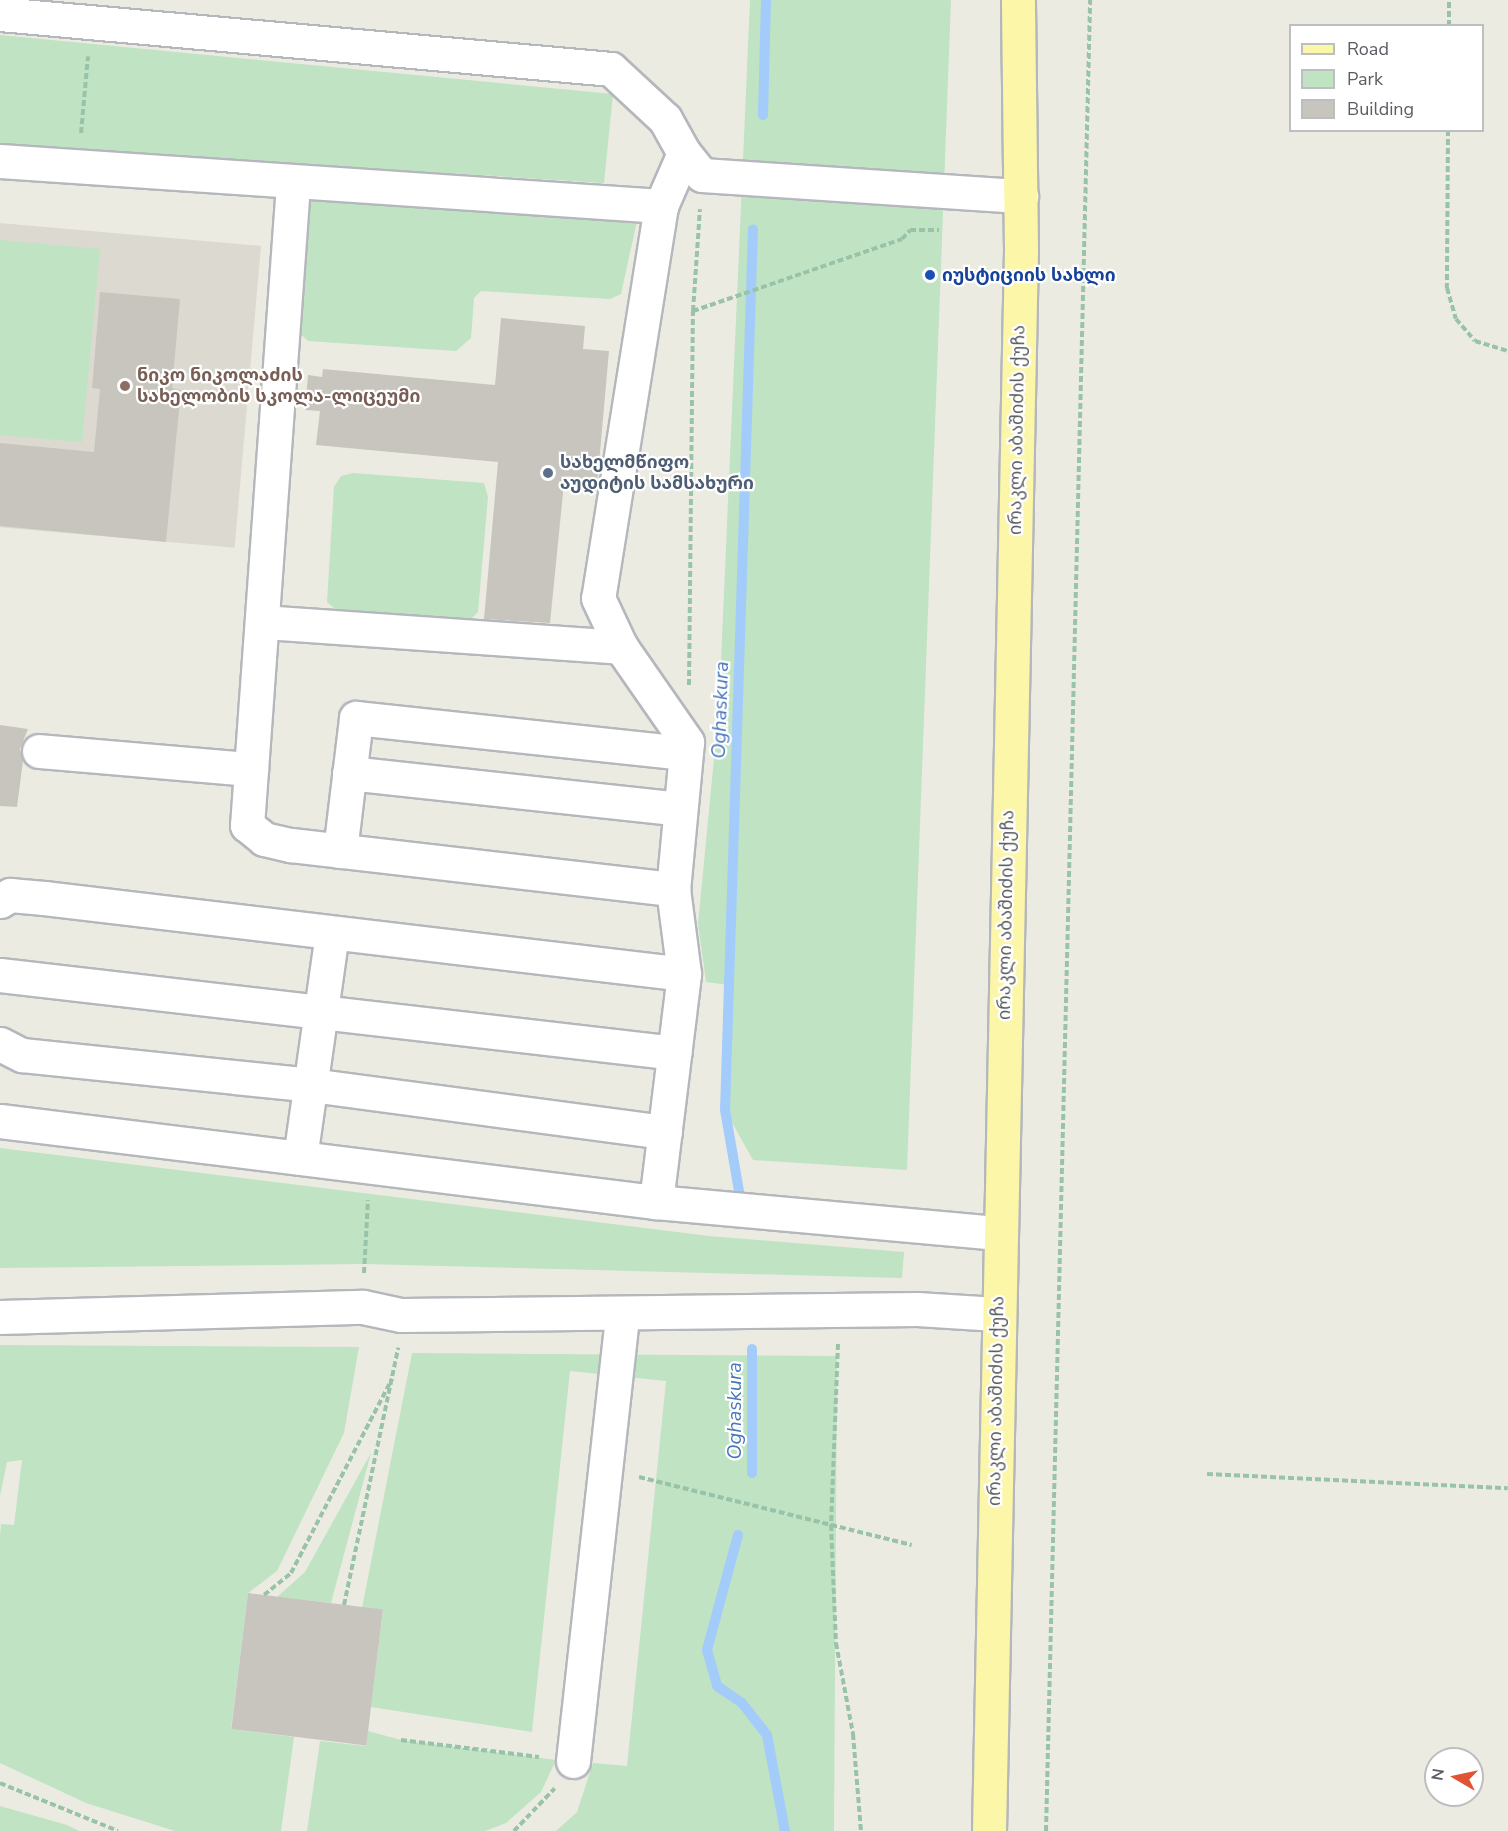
<!DOCTYPE html>
<meta charset="utf-8">
<style>
body{margin:0}
#map{position:relative;width:1508px;height:1831px;overflow:hidden;background:#ecebe2;font-family:"Nunito Sans","Noto Sans Georgian",sans-serif}
div>[style]{position:absolute}
.education>*{inset:0;background:#dcdad0;transform-origin:0 0}
.green>*{inset:0;background:#bfe3c3}
.stream>*{height:10px;margin:-5px;padding:0 5px;transform-origin:5px;border-radius:5px;background:#a4ccfa}
.building>*{inset:0;background:#c8c5bf;transform-origin:0 0}
.path>*{height:4px;margin-top:-2px;transform-origin:0;background:repeating-linear-gradient(90deg,#99c3a9 0 6px,transparent 0 9px)}
.roads{filter:drop-shadow(2px 0 #b4b7bc) drop-shadow(-2px 0 #b4b7bc) drop-shadow(0 2px #b4b7bc) drop-shadow(0 -2px #b4b7bc)}
.minor>*{height:33px;margin:-16.5px;padding:0 16.5px;transform-origin:16.5px;border-radius:16.5px;background:#fff}
.major>*{height:33px;margin:-16.5px;padding:0 16.5px;transform-origin:16.5px;border-radius:16.5px;background:#fbf6a8}
.dots>*{width:16px;height:16px;translate:-50% -50%;box-sizing:border-box;border:3px solid #fff;border-radius:50%}
span{translate:-50% -50%;white-space:nowrap;text-align:center;line-height:1.15;-webkit-text-stroke:4.5px #fff;paint-order:stroke}
.transit-label{font-size:18px;color:#164399;font-weight:700}
.left{translate:0 -50%;text-align:left}
.education-label{font-size:18px;color:#785e54;font-weight:700}
.street-label{font-size:18px;color:#5a5d62}
.service-label{font-size:18px;color:#4e5e75;font-weight:700}
.water-label{font-size:20px;color:#4875bc;font-style:italic}
.legend{position:absolute;left:1289px;top:24px;width:195px;height:108px;box-sizing:border-box;background:#fff;border:2px solid #bdbec0;margin:0;padding:8px 10px;list-style:none;font-size:18px;color:#5a5d62}
.legend li{display:flex;align-items:center;gap:12px;height:30px}
.legend b{width:30px;border:2px solid #bdbec0}
.north{position:absolute;left:1424px;top:1747px;width:60px;height:60px;box-sizing:border-box;background:#fff;border:2px solid #bdbec0;border-radius:50%;rotate:279deg;font-size:16px;font-weight:700;line-height:24px;text-align:center;color:#5a5d62}
.north::after{content:'';display:block;margin:auto;width:21px;height:27px;background:#e05334;clip-path:polygon(50% 0,100% 100%,50% 72%,0 100%)}
</style>
<div id="map">
<div class="education">
<i style="left:0;top:223px;width:262px;height:303px;rotate:5deg"></i>
</div>
<div class="green">
<i style="clip-path:polygon(750px 0,951px 0,907px 1170px,753px 1160px,725px 1110px,728px 985px,706px 982px,698px 924px,719px 707px)"></i>
<i style="clip-path:polygon(0 35px,613px 94px,604px 183px,0 145px)"></i>
<i style="clip-path:polygon(312px 201px,637px 221px,621px 294px,610px 299px,481px 291px,474px 298px,471px 338px,456px 351px,308px 341px,295px 329px,306px 205px)"></i>
<i style="clip-path:polygon(0 240px,100px 249px,82px 442px,0 435px)"></i>
<i style="clip-path:polygon(353px 473px,484px 483px,488px 497px,478px 612px,472px 618px,464px 622px,341px 614px,327px 602px,334px 487px,341px 476px)"></i>
<i style="clip-path:polygon(0 1148px,709px 1236px,904px 1252px,902px 1278px,365px 1264px,0 1268px)"></i>
<i style="clip-path:polygon(0 1345px,359px 1347px,344px 1433px,277px 1571px,248px 1593px,231px 1729px,294px 1737px,281px 1831px,175px 1831px,86px 1803px,0 1763px,0 1536px,1px 1524px,14px 1525px,22px 1460px,7px 1462px,0 1496px)"></i>
<i style="clip-path:polygon(412px 1353px,837px 1356px,834px 1831px,556px 1831px,577px 1812px,593px 1763px,627px 1766px,666px 1381px,570px 1371px,532px 1732px,371px 1707px,383px 1610px,362px 1608px)"></i>
<i style="clip-path:polygon(371px 1453px,331px 1603px,277px 1597px,305px 1572px)"></i>
<i style="clip-path:polygon(368px 1731px,401px 1740px,556px 1760px,541px 1792px,506px 1823px,485px 1831px,307px 1831px,320px 1741px,366px 1746px)"></i>
<i style="clip-path:polygon(0 1806px,67px 1825px,79px 1831px,0 1831px)"></i>
</div>
<div class="stream">
<i style="left:763px;top:115px;width:115px;rotate:-88.5deg"></i>
<i style="left:739px;top:1191px;width:82px;rotate:-99.8deg"></i>
<i style="left:725px;top:1110px;width:881px;rotate:-88.18deg"></i>
<i style="left:752px;top:1349px;width:124px;rotate:90deg"></i>
<i style="left:738px;top:1535px;width:119px;rotate:105.1deg"></i>
<i style="left:707px;top:1650px;width:37px;rotate:74deg"></i>
<i style="left:717px;top:1686px;width:30px;rotate:34deg"></i>
<i style="left:742px;top:1703px;width:41px;rotate:52deg"></i>
<i style="left:767px;top:1735px;width:98px;rotate:79.4deg"></i>
</div>
<div class="building">
<i style="clip-path:polygon(100px 292px,180px 299px,172px 388px,181px 390px,166px 542px,0 526px,0 443px,94px 452px,100px 389px,92px 388px)"></i>
<i style="clip-path:polygon(501px 318px,585px 326px,583px 349px,609px 351px,597px 486px,564px 483px,550px 623px,484px 619px,498px 462px,316px 445px,320px 411px,305px 410px,308px 375px,322px 377px,323px 369px,495px 385px)"></i>
<i style="clip-path:polygon(0 725px,28px 729px,20px 749px,23px 761px,17px 807px,0 806px)"></i>
<i style="left:248px;top:1593px;width:136px;height:137px;rotate:7deg"></i>
</div>
<div class="path">
<i style="left:1449px;top:26px;width:26px;rotate:-90deg"></i>
<i style="left:1448px;top:130px;width:158px;rotate:90.4deg"></i>
<i style="left:1447px;top:288px;width:32px;rotate:74deg"></i>
<i style="left:1456px;top:319px;width:29px;rotate:49deg"></i>
<i style="left:1475px;top:341px;width:34px;rotate:17deg"></i>
<i style="left:81px;top:133px;width:77px;rotate:-84.8deg"></i>
<i style="left:693px;top:311px;width:221px;rotate:-19deg"></i>
<i style="left:902px;top:239px;width:12px;rotate:-48deg"></i>
<i style="left:910px;top:230px;width:29px"></i>
<i style="left:689px;top:685px;width:374px;rotate:-89.4deg"></i>
<i style="left:693px;top:311px;width:102px;rotate:-86.1deg"></i>
<i style="left:364px;top:1273px;width:73px;rotate:-86.9deg"></i>
<i style="left:838px;top:1344px;width:181px;rotate:92.2deg"></i>
<i style="left:831px;top:1525px;width:118px;rotate:87.6deg"></i>
<i style="left:836px;top:1643px;width:93px;rotate:79.4deg"></i>
<i style="left:853px;top:1734px;width:97px;rotate:85.3deg"></i>
<i style="left:1207px;top:1474px;width:301px;rotate:2.7deg"></i>
<i style="left:639px;top:1477px;width:281px;rotate:14deg"></i>
<i style="left:264px;top:1595px;width:35px;rotate:-39deg"></i>
<i style="left:291px;top:1573px;width:219px;rotate:-62.5deg"></i>
<i style="left:344px;top:1605px;width:263px;rotate:-78.1deg"></i>
<i style="left:401px;top:1740px;width:139px;rotate:7deg"></i>
<i style="left:0;top:1783px;width:127px;rotate:22.1deg"></i>
<i style="left:514px;top:1831px;width:59px;rotate:-46.4deg"></i>
<i style="left:1046px;top:1831px;width:1832px;rotate:-88.62deg"></i>
</div>
<div class="roads">
<div class="minor">
<i style="left:0;top:14px;width:613px;rotate:5.14deg"></i>
<i style="left:611px;top:69px;width:74px;rotate:42.8deg"></i>
<i style="left:665px;top:119px;width:39px;rotate:61deg"></i>
<i style="left:684px;top:153px;width:58px;rotate:113.5deg"></i>
<i style="left:661px;top:206px;width:397px;rotate:99.1deg"></i>
<i style="left:598px;top:598px;width:54px;rotate:64.9deg"></i>
<i style="left:621px;top:647px;width:116px;rotate:55.2deg"></i>
<i style="left:687px;top:742px;width:148px;rotate:95.4deg"></i>
<i style="left:673px;top:889px;width:86px;rotate:82.6deg"></i>
<i style="left:684px;top:974px;width:230px;rotate:97deg"></i>
<i style="left:684px;top:153px;width:28px;rotate:51deg"></i>
<i style="left:702px;top:175px;width:320px;rotate:3.8deg"></i>
<i style="left:0;top:161px;width:663px;rotate:3.89deg"></i>
<i style="left:293px;top:184px;width:643px;rotate:94.1deg"></i>
<i style="left:247px;top:825px;width:22px;rotate:39deg"></i>
<i style="left:264px;top:839px;width:28px;rotate:13deg"></i>
<i style="left:291px;top:845px;width:385px;rotate:6.6deg"></i>
<i style="left:264px;top:622px;width:358px;rotate:4deg"></i>
<i style="left:39px;top:751px;width:213px;rotate:4.9deg"></i>
<i style="left:349px;top:773px;width:333px;rotate:6.2deg"></i>
<i style="left:340px;top:851px;width:134px;rotate:-83.1deg"></i>
<i style="left:356px;top:718px;width:331px;rotate:6.1deg"></i>
<i style="left:0;top:901px;width:12px;rotate:-31deg"></i>
<i style="left:10px;top:895px;width:34px;rotate:5deg"></i>
<i style="left:44px;top:898px;width:644px;rotate:6.77deg"></i>
<i style="left:0;top:975px;width:679px;rotate:6.59deg"></i>
<i style="left:0;top:1044px;width:25px;rotate:27deg"></i>
<i style="left:22px;top:1055px;width:291px;rotate:5.9deg"></i>
<i style="left:311px;top:1085px;width:357px;rotate:7.6deg"></i>
<i style="left:0;top:1121px;width:661px;rotate:7.04deg"></i>
<i style="left:656px;top:1202px;width:344px;rotate:5.2deg"></i>
<i style="left:300px;top:1158px;width:227px;rotate:-81.9deg"></i>
<i style="left:0;top:1317px;width:363px;rotate:-1.6deg"></i>
<i style="left:363px;top:1307px;width:39px;rotate:12deg"></i>
<i style="left:401px;top:1315px;width:516px;rotate:-0.67deg"></i>
<i style="left:917px;top:1309px;width:80px;rotate:3.6deg"></i>
<i style="left:573px;top:1761px;width:449px;rotate:-83.7deg"></i>
</div>
<div class="major">
<i style="left:989px;top:1831px;width:1582px;rotate:-88.84deg"></i>
<i style="left:1021px;top:249px;width:249px;rotate:-90.7deg"></i>
</div>
</div>
<div class="dots">
<i style="left:930px;top:275px;background:#1a4fb4"></i>
<i style="left:125px;top:386px;background:#8d6e63"></i>
<i style="left:548px;top:473px;background:#5c6f8a"></i>
</div>
<div class="transit-label">
<span class="left" style="left:942px;top:275px">იუსტიციის სახლი</span>
</div>
<div class="education-label">
<span class="left" style="left:137px;top:386px">ნიკო ნიკოლაძის<br>სახელობის სკოლა-ლიცეუმი</span>
</div>
<div class="street-label">
<span style="left:1017px;top:430px;rotate:-89deg">ირაკლი აბაშიძის ქუჩა</span>
<span style="left:1006px;top:915px;rotate:-89deg">ირაკლი აბაშიძის ქუჩა</span>
<span style="left:996px;top:1401px;rotate:-89deg">ირაკლი აბაშიძის ქუჩა</span>
</div>
<div class="service-label">
<span class="left" style="left:560px;top:473px">სახელმწიფო<br>აუდიტის სამსახური</span>
</div>
<div class="water-label">
<span style="left:720px;top:710px;rotate:-88deg">Oghaskura</span>
<span style="left:734px;top:1411px;rotate:-90deg">Oghaskura</span>
</div>
<ul class="legend">
<li><b style="height:8px;background:#fbf6a8"></b>Road</li>
<li><b style="height:16px;background:#bfe3c3"></b>Park</li>
<li><b style="height:16px;background:#c8c5bf"></b>Building</li>
</ul>
<div class="north">N</div>
</div>
